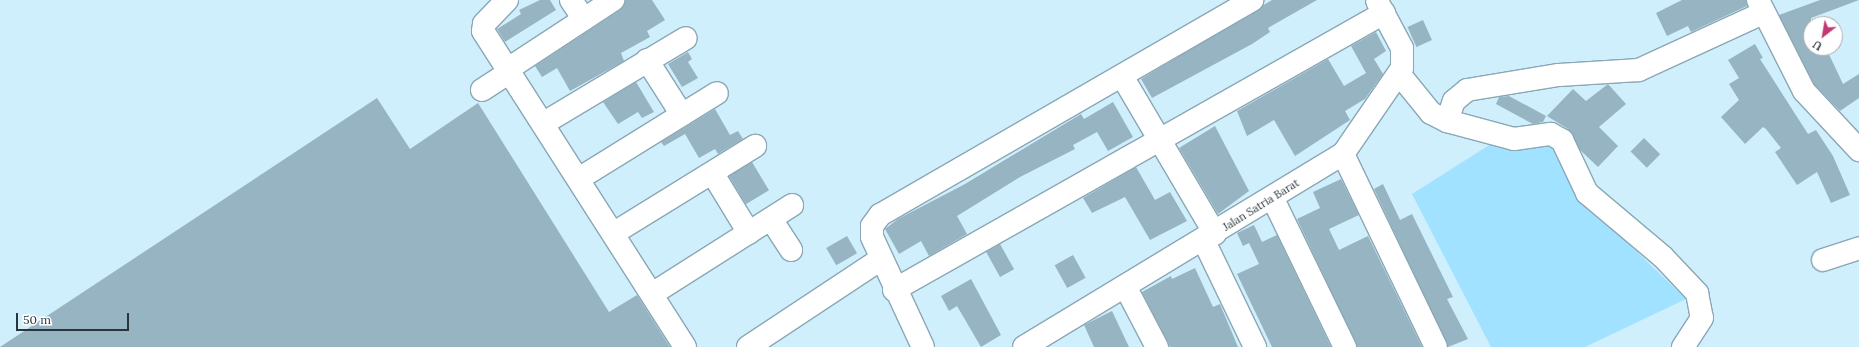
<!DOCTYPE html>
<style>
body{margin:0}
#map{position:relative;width:1859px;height:347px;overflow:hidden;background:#d0effd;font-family:Lora,serif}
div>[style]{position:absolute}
.green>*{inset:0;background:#a0e2ff}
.building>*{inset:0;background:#96b4c1;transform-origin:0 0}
.roads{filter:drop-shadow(1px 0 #8aa7b5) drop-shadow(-1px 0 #8aa7b5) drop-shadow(0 1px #8aa7b5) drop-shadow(0 -1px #8aa7b5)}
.minor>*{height:22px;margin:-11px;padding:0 11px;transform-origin:11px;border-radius:11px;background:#fff}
span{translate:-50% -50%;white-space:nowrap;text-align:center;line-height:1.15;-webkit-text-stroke:3px #fff;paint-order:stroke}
.street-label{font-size:11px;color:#29353a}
.north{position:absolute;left:1803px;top:16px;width:40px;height:40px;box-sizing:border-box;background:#fff;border:1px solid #a9aeb0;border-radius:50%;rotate:211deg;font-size:11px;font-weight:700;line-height:16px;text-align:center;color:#29353a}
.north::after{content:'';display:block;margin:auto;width:14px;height:18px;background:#c23872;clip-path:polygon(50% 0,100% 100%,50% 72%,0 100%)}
.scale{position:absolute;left:16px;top:313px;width:113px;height:18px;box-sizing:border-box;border:2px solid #29353a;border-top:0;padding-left:5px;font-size:12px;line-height:14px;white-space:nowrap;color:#29353a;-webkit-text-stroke:3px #fff;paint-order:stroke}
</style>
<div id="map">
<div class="green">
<i style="clip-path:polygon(1540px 141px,1559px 149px,1584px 201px,1686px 299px,1585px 347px,1491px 347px,1412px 194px,1494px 142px)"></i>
</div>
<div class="building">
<i style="clip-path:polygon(540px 0,550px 0,556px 10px,505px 42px,497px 29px,521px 14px,519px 10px)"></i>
<i style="clip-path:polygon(625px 0,652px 0,665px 20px,647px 31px,650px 37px,621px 53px,624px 61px,570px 91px,557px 68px,542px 77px,535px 66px,620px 10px)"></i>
<i style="clip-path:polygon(1272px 0,1317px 0,1268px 28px,1270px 32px,1252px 44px,1152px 98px,1141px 79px)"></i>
<i style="clip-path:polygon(1682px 0,1746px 0,1747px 6px,1691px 32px,1688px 26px,1667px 36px,1656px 13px)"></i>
<i style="clip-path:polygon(1820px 0,1859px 0,1811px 18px,1811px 48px,1826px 48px,1843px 84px,1859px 74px,1859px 98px,1840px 111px,1814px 84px,1779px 15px)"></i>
<i style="left:1423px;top:20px;width:22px;height:17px;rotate:66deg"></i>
<i style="clip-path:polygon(1376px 32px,1386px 51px,1374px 59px,1383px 74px,1365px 99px,1345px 111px,1350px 120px,1295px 156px,1274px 120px,1247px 136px,1237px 111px,1328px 59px,1344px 86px,1366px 73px,1351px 46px)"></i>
<i style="clip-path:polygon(1755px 44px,1763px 58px,1760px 59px,1808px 134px,1816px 130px,1833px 156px,1850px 195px,1831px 203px,1817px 172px,1797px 185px,1775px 152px,1781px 148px,1766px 129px,1763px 127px,1745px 144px,1721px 117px,1739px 100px,1729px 84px,1739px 78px,1728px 60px)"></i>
<i style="clip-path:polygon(688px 52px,692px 59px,688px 62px,698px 78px,682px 87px,668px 64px)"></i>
<i style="clip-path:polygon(636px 82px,654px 112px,642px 118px,638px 112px,618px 124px,603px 102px)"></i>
<i style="clip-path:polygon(1608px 84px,1626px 104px,1599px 127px,1618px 146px,1598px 167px,1580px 150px,1568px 129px,1547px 116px,1573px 89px,1586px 101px)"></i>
<i style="clip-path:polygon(1509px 96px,1546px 116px,1543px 122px,1533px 124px,1496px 104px,1499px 97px)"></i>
<i style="clip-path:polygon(377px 98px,410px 149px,478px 103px,609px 312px,637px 295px,670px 347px,0 347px)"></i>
<i style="clip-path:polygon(1113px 102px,1133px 137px,1108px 151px,1097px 132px,1073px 145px,1075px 149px,1020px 177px,957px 216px,967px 234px,929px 256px,921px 241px,899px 254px,885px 229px,898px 219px,965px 184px,1081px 114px,1084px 119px)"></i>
<i style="clip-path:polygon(715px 109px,730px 135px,738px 131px,743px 139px,718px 154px,715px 149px,699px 158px,685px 134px,664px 146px,661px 142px)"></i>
<i style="clip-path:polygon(1215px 126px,1249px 191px,1218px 214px,1179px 148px)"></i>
<i style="left:1644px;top:138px;width:23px;height:19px;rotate:45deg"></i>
<i style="left:752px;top:162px;width:33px;height:27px;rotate:59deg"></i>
<i style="clip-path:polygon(1136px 167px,1155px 200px,1170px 192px,1187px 221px,1150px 240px,1125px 197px,1092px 213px,1083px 198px)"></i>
<i style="clip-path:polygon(1341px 179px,1359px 215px,1329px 229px,1339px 250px,1368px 236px,1422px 347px,1357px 347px,1297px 219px,1320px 208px,1313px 192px)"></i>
<i style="clip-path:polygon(1383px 184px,1400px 220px,1412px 214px,1453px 297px,1447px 299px,1468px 339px,1448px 347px,1374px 189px)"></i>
<i style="clip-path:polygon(1254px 225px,1262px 242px,1277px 235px,1331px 347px,1272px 347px,1237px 274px,1259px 264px,1249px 243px,1243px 246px,1237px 233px)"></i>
<i style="left:847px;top:236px;width:20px;height:24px;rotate:60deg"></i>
<i style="left:1000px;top:244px;width:29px;height:16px;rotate:61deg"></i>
<i style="left:1073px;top:255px;width:26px;height:21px;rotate:61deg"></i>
<i style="clip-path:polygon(1195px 268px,1213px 307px,1220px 304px,1238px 347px,1170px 347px,1142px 292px,1171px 276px,1172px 279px)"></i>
<i style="clip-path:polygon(971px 279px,1001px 335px,981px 347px,957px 306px,949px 311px,941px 296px)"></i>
<i style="clip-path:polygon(1112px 311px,1129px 347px,1094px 347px,1084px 325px)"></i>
</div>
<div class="roads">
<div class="minor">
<i style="left:507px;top:0;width:33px;rotate:134deg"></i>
<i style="left:484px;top:24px;width:7px;rotate:98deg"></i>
<i style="left:483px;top:31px;width:375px;rotate:57.4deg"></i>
<i style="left:571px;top:0;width:23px;rotate:56deg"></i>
<i style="left:1758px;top:0;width:102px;rotate:63.2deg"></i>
<i style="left:1804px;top:91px;width:81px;rotate:47deg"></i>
<i style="left:647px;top:60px;width:65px;rotate:57.5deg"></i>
<i style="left:508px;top:69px;width:126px;rotate:-33.3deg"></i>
<i style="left:1400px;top:75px;width:49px;rotate:50.8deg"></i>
<i style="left:1431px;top:113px;width:18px;rotate:27deg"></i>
<i style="left:1447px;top:121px;width:69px;rotate:15deg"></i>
<i style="left:1514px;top:139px;width:37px;rotate:-8deg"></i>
<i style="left:1551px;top:134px;width:13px;rotate:29deg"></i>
<i style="left:1562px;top:140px;width:59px;rotate:64.7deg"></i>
<i style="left:1587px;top:193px;width:99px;rotate:40.1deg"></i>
<i style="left:1663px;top:257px;width:50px;rotate:46.6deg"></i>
<i style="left:1697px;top:293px;width:25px;rotate:79deg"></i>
<i style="left:1702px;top:318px;width:35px;rotate:123deg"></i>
<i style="left:1122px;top:76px;width:183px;rotate:59.5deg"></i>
<i style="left:482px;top:90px;width:33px;rotate:-33deg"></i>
<i style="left:1447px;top:121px;width:21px;rotate:-71deg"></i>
<i style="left:1454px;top:101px;width:17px;rotate:-40deg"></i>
<i style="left:1467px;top:90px;width:93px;rotate:-9.3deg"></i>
<i style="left:1559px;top:75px;width:80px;rotate:-3.6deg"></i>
<i style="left:1639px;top:70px;width:136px;rotate:-24.7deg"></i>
<i style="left:544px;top:123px;width:165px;rotate:-30.9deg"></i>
<i style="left:1343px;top:154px;width:214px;rotate:64.3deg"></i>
<i style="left:713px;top:174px;width:69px;rotate:58.6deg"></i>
<i style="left:580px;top:178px;width:161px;rotate:-31.8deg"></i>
<i style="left:1273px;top:199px;width:165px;rotate:64.1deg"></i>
<i style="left:771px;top:219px;width:37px;rotate:57deg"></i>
<i style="left:614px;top:233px;width:166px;rotate:-31.7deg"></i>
<i style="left:1204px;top:241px;width:118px;rotate:64.3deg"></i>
<i style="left:1823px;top:260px;width:38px;rotate:-18deg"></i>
<i style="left:1126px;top:288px;width:67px;rotate:62.3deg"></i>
<i style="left:894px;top:290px;width:563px;rotate:-29.48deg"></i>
<i style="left:652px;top:294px;width:166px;rotate:-32.4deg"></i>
<i style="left:748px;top:347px;width:159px;rotate:-33.5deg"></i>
<i style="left:923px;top:347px;width:121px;rotate:-114.9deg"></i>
<i style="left:872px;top:237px;width:11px;rotate:-90deg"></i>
<i style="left:872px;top:226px;width:14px;rotate:-54deg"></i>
<i style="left:880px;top:215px;width:430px;rotate:-30deg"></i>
<i style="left:1024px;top:347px;width:373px;rotate:-31.2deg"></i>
<i style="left:1343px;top:154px;width:104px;rotate:-55.5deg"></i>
<i style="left:1402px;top:68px;width:20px;rotate:-90deg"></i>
<i style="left:1402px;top:48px;width:53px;rotate:-118deg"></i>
</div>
</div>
<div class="street-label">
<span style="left:1261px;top:205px;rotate:-32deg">Jalan Satria Barat</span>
</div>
<div class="north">U</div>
<div class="scale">50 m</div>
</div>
